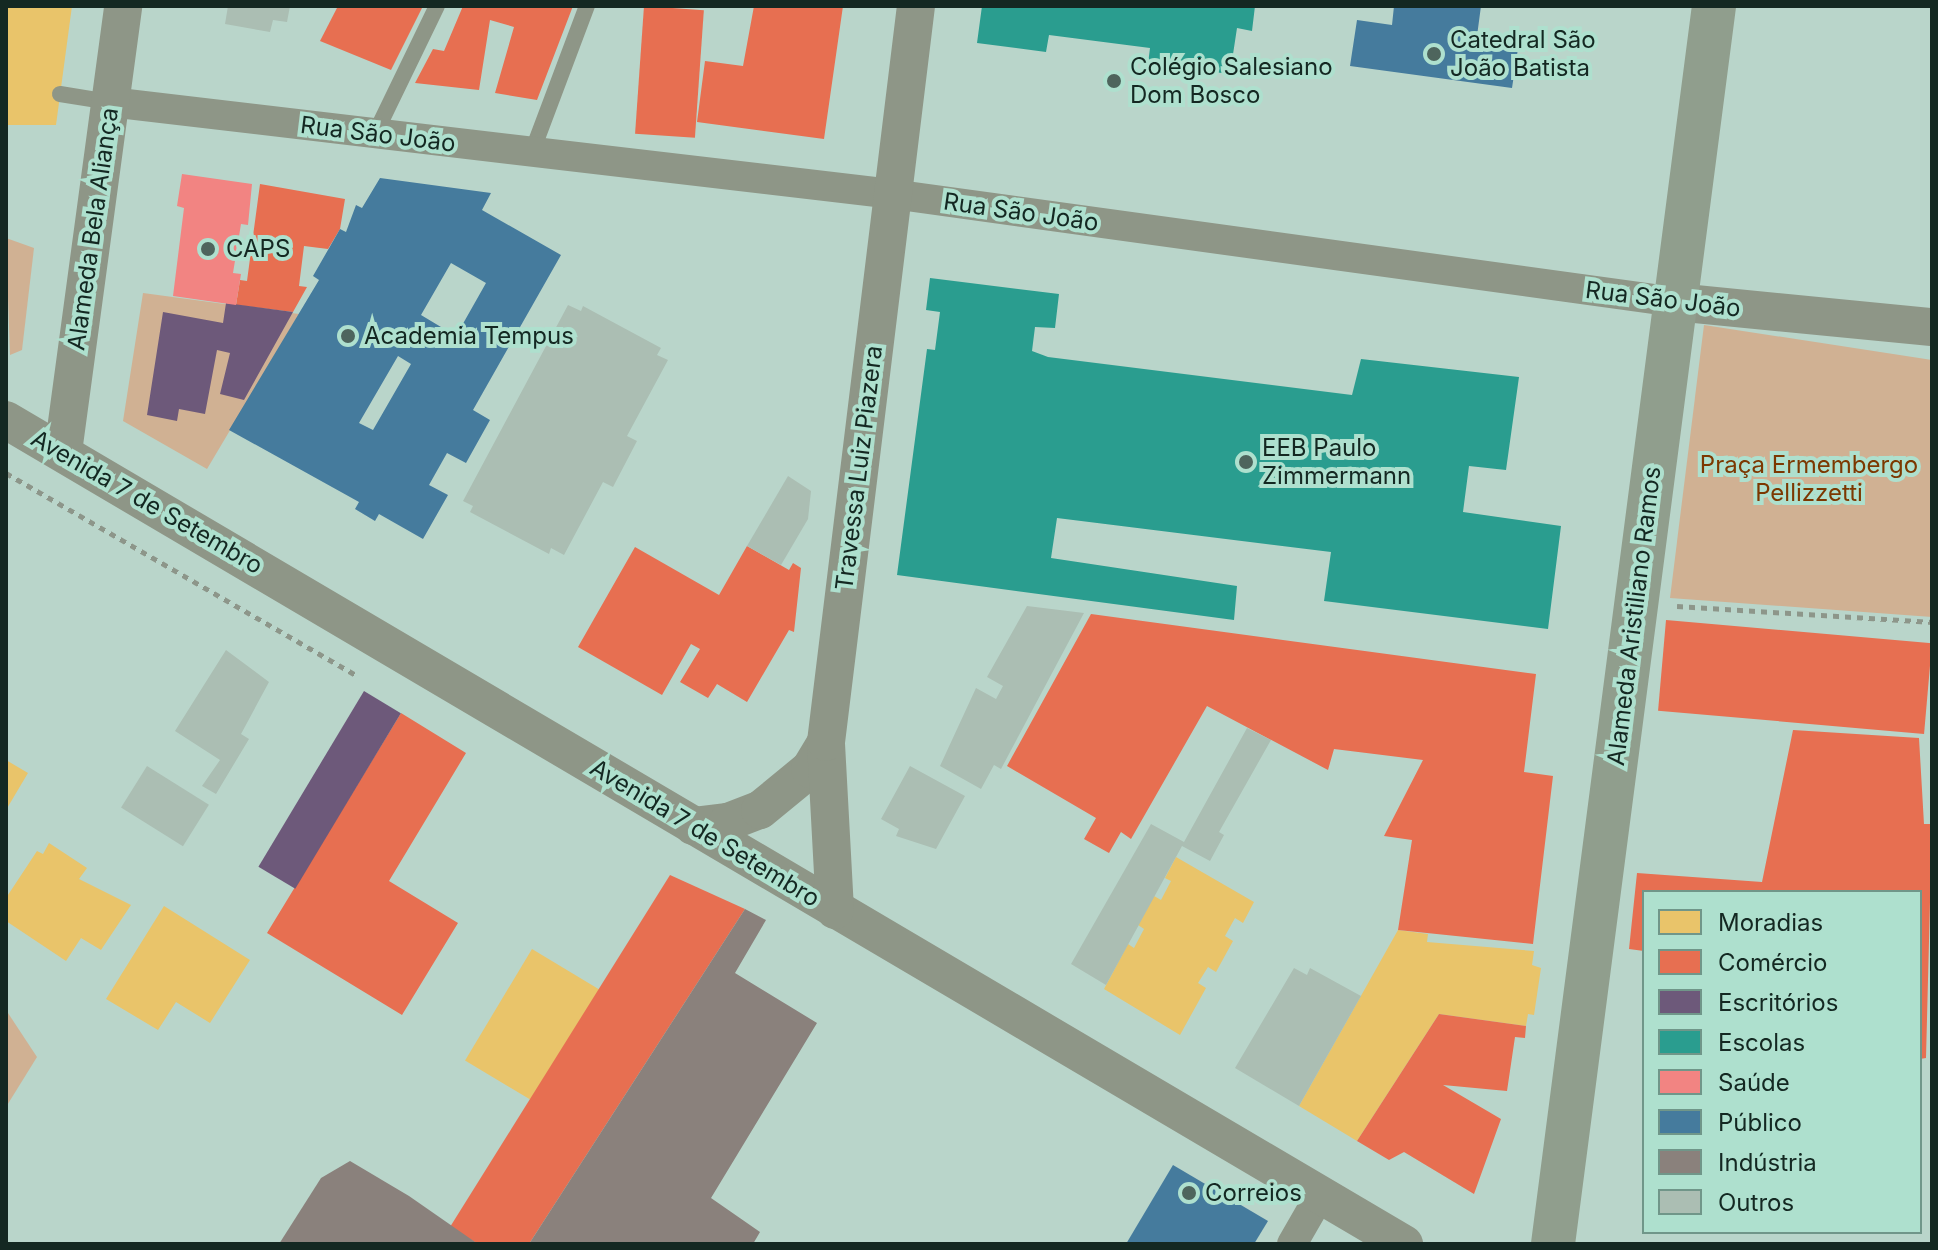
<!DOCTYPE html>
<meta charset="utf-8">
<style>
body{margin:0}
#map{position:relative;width:1938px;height:1250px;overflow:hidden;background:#b9d5ca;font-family:Inter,sans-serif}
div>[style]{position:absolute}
.green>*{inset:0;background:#d0b193}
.homes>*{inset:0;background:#e9c46a;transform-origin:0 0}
.shops>*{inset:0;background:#e76f51;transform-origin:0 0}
.offices>*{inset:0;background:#6d597a;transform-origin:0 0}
.schools>*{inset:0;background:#2a9d8f}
.health>*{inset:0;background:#f28482}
.public>*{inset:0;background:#457b9d}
.industry>*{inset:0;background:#8a817c}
.building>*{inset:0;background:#abbeb3;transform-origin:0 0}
.path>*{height:5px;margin-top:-2.5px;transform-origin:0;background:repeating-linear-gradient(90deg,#8d968a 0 6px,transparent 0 12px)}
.service>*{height:16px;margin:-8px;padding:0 8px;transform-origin:8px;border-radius:8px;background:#8e9687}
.minor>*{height:30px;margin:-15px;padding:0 15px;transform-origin:15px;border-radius:15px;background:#8e9687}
.tertiary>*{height:38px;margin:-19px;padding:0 19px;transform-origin:19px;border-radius:19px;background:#8e9687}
.secondary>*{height:44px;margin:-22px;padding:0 22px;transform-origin:22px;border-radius:22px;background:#909e8d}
.dots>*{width:22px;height:22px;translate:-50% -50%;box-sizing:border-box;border:4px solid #aee0ce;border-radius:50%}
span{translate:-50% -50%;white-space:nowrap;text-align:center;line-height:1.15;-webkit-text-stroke:8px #aee0ce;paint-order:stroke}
.poi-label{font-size:24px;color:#142822}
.left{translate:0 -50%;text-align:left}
.street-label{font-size:24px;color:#142822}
.park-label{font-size:24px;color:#7c3801}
.frame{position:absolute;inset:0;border:8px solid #142822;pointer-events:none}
.legend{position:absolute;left:1642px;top:890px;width:280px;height:344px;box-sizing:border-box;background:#aee0ce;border:2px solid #709689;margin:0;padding:10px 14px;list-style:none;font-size:24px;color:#142822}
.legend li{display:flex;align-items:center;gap:16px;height:40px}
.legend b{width:40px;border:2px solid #709689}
</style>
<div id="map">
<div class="green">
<i style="clip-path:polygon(6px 238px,34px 248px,22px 350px,10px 355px)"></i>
<i style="clip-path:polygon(143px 293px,299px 314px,207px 469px,123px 421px)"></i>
<i style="clip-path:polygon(1704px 325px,1932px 360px,1932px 617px,1670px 598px)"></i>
<i style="clip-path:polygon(6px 1010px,37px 1057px,6px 1107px)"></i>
</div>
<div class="homes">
<i style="clip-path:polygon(6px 6px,72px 6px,56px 125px,6px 125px)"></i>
<i style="clip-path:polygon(6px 760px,28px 773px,6px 810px)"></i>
<i style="clip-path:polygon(49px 843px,87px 868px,79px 879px,131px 905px,101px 950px,81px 938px,66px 961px,6px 921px,6px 898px,37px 851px,43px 854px)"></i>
<i style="clip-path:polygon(1176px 857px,1254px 902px,1243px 923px,1235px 918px,1225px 936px,1233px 941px,1216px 972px,1208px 967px,1198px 983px,1206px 988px,1180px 1035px,1104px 989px,1128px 944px,1134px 948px,1144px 929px,1138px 925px,1154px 896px,1161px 900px,1171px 881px,1165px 878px)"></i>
<i style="clip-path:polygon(164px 906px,250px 960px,210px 1023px,176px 1002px,158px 1030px,106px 999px)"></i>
<i style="clip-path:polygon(1398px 930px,1428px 934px,1427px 942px,1534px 951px,1532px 965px,1541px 968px,1534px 1015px,1528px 1014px,1526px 1026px,1439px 1014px,1357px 1141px,1299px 1106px)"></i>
<i style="left:532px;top:949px;width:79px;height:130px;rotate:31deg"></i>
</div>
<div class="shops">
<i style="clip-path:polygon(338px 6px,423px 6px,391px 70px,320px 41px)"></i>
<i style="clip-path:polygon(463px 6px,573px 6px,537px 100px,495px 93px,514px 27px,490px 20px,479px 90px,415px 83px,433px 49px,444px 51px)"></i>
<i style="left:644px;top:6px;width:60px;height:128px;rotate:4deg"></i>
<i style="clip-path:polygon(754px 6px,843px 6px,824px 139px,697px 122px,705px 61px,743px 66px)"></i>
<i style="clip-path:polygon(260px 184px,345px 199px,340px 229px,328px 249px,304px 246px,299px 286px,307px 287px,293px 312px,236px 305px,240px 280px,247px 281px)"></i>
<i style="clip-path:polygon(747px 546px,789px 570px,793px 563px,801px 568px,794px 632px,789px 630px,747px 702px,717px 684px,708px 698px,680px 682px,700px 649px,691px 644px,662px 695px,578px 647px,635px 547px,719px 595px)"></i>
<i style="clip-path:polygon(1091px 614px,1536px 674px,1524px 772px,1553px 776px,1533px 944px,1398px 930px,1412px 840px,1384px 836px,1423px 760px,1334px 749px,1328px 770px,1207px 706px,1131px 839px,1121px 832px,1109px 853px,1084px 839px,1096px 818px,1007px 766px)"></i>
<i style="left:1666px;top:620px;width:267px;height:91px;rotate:5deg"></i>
<i style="clip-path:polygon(401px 713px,466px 753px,389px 881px,458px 923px,402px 1015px,267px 933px)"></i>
<i style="clip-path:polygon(1793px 730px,1919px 738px,1924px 824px,1932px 824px,1926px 1058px,1920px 1059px,1920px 892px,1644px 892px,1644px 951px,1629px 949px,1637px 873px,1762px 882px)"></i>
<i style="clip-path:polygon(670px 875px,745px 909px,529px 1244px,478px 1244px,450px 1227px)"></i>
<i style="clip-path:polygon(1439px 1014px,1526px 1026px,1525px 1038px,1515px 1037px,1507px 1091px,1443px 1085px,1501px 1119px,1474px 1194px,1404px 1152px,1389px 1160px,1357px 1141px)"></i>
</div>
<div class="offices">
<i style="clip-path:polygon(226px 303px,293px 312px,244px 400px,220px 394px,230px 353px,217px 350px,205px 414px,179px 409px,177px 421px,147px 415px,163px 312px,223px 323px)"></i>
<i style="left:364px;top:691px;width:43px;height:205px;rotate:31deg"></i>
</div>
<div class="schools">
<i style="clip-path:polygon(982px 6px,1255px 6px,1252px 31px,1237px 28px,1230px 74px,1148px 64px,1150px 48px,1049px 35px,1046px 52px,977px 43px)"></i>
<i style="clip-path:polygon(930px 278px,1059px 294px,1055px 328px,1035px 327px,1032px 351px,1048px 357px,1352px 395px,1361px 359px,1519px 377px,1506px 470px,1469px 466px,1463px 512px,1561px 526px,1548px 629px,1324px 601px,1331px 552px,1057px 518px,1051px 558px,1237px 586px,1234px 620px,897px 575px,927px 349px,935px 350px,940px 312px,926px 310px)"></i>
</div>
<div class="health">
<i style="clip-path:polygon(182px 174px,252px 184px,248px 225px,241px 224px,233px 273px,241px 274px,236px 305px,173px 296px,184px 208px,177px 206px)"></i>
</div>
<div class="public">
<i style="clip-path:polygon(1394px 6px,1481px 6px,1477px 36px,1519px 42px,1512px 88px,1350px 66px,1357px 20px,1392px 25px)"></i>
<i style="clip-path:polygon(evenodd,380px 178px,491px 193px,482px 210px,561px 255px,473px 410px,490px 420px,466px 463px,447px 453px,429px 485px,448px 495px,423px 539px,379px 514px,375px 521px,355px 509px,359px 502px,229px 430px,319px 280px,313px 276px,340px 229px,346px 232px,356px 205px,362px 208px,380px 178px,451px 263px,486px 283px,456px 336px,421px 315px,451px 263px,380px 178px,398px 356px,411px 364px,373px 430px,359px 423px,398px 356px)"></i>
<i style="clip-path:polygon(1173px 1165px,1268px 1221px,1254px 1244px,1126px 1244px)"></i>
</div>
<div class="industry">
<i style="clip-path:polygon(745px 909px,766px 920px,735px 973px,817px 1023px,711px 1198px,760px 1232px,753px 1244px,529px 1244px)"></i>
<i style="clip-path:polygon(350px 1161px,409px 1196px,478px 1244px,279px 1244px,321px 1178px)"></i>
</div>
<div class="building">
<i style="clip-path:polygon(228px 6px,290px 6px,287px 22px,273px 20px,270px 32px,225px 24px)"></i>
<i style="clip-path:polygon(568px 305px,581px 311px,583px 306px,661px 348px,657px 355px,668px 360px,627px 436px,637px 441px,613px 487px,603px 482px,564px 555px,551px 548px,549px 554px,470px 512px,473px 506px,463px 501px)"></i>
<i style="clip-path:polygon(788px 476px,811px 491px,808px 519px,781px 565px,747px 546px)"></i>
<i style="clip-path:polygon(1027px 606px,1084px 613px,1001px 769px,994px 765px,981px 789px,940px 766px,976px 688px,996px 699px,1003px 686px,987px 677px)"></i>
<i style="clip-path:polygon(226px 650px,269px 682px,241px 734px,249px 739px,216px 794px,202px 786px,220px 760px,175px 731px)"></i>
<i style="clip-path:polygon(1247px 728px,1271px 740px,1219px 832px,1224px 835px,1210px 861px,1182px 846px,1106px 985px,1071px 964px,1151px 824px,1184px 842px)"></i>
<i style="left:147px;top:766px;width:73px;height:49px;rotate:32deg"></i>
<i style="clip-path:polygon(910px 766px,965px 796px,936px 849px,896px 836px,899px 829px,881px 819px)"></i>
<i style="clip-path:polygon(1294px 968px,1307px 975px,1310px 968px,1361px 996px,1299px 1106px,1235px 1068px)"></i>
</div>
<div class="path">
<i style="left:6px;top:473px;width:406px;rotate:30deg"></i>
<i style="left:1677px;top:606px;width:256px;rotate:3.6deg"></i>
</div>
<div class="service">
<i style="left:60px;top:94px;width:51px;rotate:9.1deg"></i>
<i style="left:375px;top:134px;width:142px;rotate:-64.2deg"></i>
<i style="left:532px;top:152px;width:156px;rotate:-69.4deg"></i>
</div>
<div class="minor">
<i style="left:110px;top:102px;width:787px;rotate:6.71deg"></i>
<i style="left:892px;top:194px;width:790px;rotate:7.85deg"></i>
<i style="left:1292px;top:1244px;width:54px;rotate:-60.1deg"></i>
</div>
<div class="tertiary">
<i style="left:1675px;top:302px;width:258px;rotate:5.6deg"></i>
<i style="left:6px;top:420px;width:1623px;rotate:30.52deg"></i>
<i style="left:63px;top:452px;width:450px;rotate:-82.3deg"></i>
<i style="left:693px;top:826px;width:35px;rotate:-7deg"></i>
<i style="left:728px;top:822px;width:34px;rotate:-21deg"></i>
<i style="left:760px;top:810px;width:65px;rotate:-39.4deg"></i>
<i style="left:810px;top:769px;width:31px;rotate:-59deg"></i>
<i style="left:835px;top:910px;width:168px;rotate:-93.1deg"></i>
<i style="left:826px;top:742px;width:741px;rotate:-83.03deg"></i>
</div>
<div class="secondary">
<i style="left:1553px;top:1244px;width:1248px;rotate:-82.59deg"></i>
</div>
<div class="dots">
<i style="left:1434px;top:54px;background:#4e655d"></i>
<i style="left:1114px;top:81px;background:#4e655d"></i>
<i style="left:208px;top:249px;background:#4e655d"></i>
<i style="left:348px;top:336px;background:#4e655d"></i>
<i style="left:1246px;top:462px;background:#4e655d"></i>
<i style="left:1189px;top:1193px;background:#4e655d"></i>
</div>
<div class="poi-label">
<span class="left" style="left:1450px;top:54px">Catedral São<br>João Batista</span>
<span class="left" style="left:1130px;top:81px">Colégio Salesiano<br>Dom Bosco</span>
<span class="left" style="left:226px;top:249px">CAPS</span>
<span class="left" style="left:364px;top:336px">Academia Tempus</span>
<span class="left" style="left:1262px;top:462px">EEB Paulo<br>Zimmermann</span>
<span class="left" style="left:1205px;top:1193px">Correios</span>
</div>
<div class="street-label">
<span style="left:378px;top:134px;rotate:7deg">Rua São João</span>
<span style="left:1021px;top:212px;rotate:8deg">Rua São João</span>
<span style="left:93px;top:229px;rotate:-82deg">Alameda Bela Aliança</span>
<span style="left:1663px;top:299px;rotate:7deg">Rua São João</span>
<span style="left:859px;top:468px;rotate:-83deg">Travessa Luiz Piazera</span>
<span style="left:147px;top:502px;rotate:30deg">Avenida 7 de Setembro</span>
<span style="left:1634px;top:616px;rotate:-83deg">Alameda Aristiliano Ramos</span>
<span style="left:705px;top:833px;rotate:31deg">Avenida 7 de Setembro</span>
</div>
<div class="park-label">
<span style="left:1809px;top:479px">Praça Ermembergo<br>Pellizzetti</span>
</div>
<div class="frame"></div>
<ul class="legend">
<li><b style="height:22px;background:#e9c46a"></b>Moradias</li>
<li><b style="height:22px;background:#e76f51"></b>Comércio</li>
<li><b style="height:22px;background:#6d597a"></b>Escritórios</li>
<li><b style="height:22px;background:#2a9d8f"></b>Escolas</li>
<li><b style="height:22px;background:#f28482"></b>Saúde</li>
<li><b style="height:22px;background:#457b9d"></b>Público</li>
<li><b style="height:22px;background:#8a817c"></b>Indústria</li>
<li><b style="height:22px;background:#abbeb3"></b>Outros</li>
</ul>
</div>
